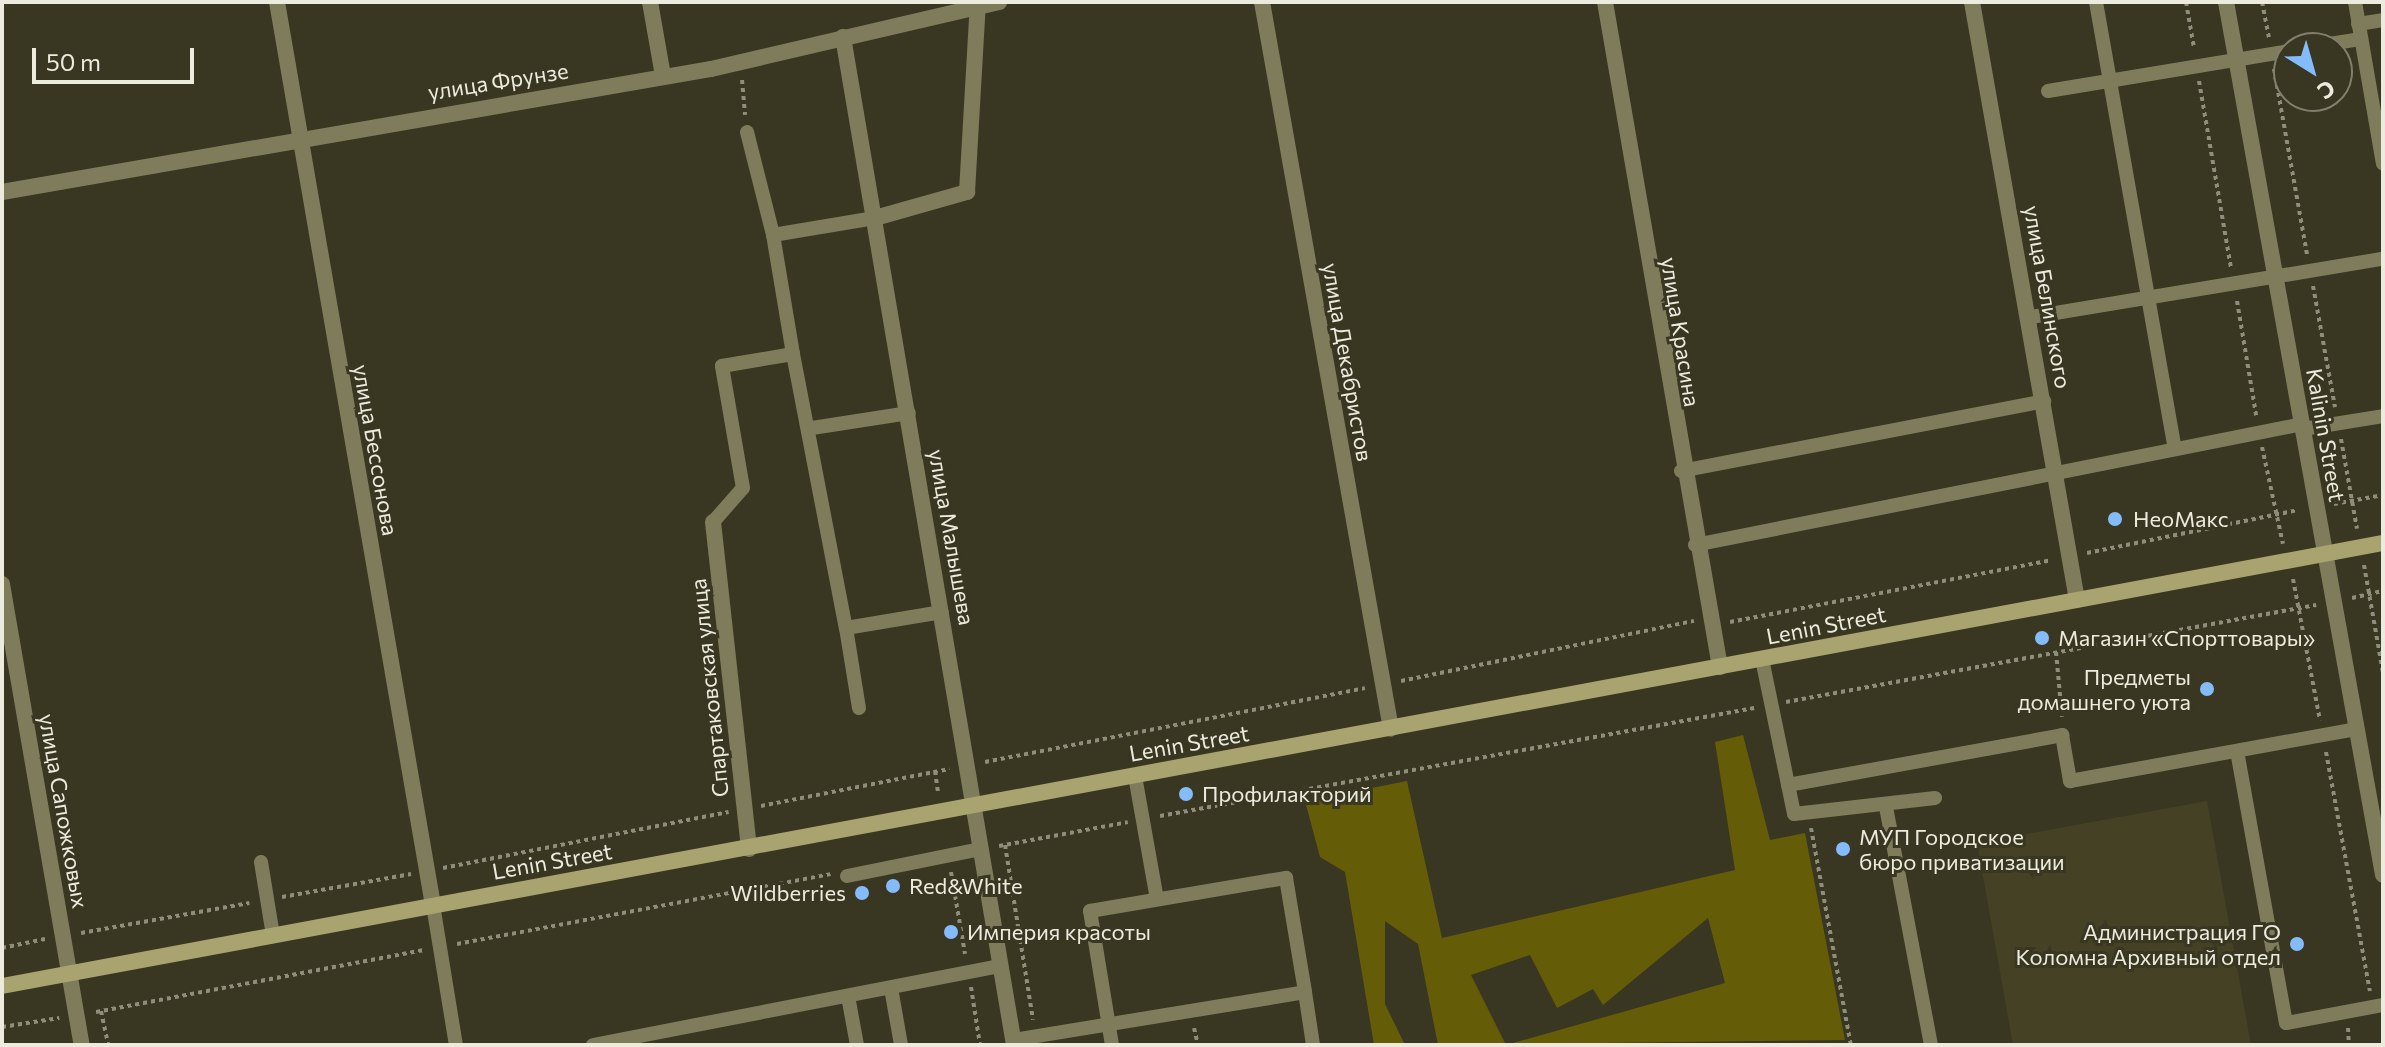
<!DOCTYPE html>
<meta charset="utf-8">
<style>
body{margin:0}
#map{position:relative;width:2385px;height:1047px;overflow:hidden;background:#393722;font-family:Commissioner,sans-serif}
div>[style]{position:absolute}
.built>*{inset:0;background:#444125}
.green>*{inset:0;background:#645c07}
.path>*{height:4px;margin-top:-2px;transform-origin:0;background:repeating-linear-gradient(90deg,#8f8d7c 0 4px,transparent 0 8px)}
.service>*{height:14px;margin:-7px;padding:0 7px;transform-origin:7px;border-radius:7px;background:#7f7c5c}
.minor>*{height:16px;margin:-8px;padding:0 8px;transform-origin:8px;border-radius:8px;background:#7f7c5c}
.tertiary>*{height:16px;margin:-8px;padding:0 8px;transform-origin:8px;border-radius:8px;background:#7f7c5c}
.secondary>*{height:16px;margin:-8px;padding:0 8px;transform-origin:8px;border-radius:8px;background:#a9a36f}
.dots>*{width:22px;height:22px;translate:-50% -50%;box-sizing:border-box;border:4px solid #393722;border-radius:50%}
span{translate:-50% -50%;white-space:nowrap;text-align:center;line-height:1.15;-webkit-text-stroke:6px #393722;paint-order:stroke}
.street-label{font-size:22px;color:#ecebde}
.poi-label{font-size:22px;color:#ecebde}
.left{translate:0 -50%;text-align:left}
.right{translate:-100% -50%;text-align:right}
.frame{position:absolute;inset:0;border:4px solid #ecebde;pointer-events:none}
.north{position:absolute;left:2273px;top:32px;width:80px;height:80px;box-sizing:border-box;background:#393722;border:2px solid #817f6d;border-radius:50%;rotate:143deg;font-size:22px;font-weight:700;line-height:32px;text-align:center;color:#ecebde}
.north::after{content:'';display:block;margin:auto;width:28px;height:36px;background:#84bcfb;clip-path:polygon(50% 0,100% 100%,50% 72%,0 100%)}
.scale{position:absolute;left:32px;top:48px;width:162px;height:36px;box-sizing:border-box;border:4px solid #ecebde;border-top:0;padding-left:10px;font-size:24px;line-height:28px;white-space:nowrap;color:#ecebde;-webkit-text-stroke:6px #393722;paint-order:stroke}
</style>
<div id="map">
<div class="built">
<i style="clip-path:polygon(2207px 801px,2251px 1045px,2013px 1045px,1977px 843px)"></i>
</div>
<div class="green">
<i style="clip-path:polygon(evenodd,1743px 735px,1770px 840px,1805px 833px,1845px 1040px,1438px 1045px,1418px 944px,1385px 921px,1385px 1004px,1405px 1045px,1374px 1045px,1345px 872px,1320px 857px,1305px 801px,1407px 781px,1442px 938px,1735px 870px,1715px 742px,1743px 735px,1708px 918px,1725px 983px,1506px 1045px,1471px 975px,1530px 955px,1557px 1008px,1593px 989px,1603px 1005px,1708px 918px)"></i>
</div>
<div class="path">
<i style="left:2186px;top:2px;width:47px;rotate:80.1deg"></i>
<i style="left:2262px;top:2px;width:36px;rotate:79deg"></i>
<i style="left:2274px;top:69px;width:188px;rotate:79.9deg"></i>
<i style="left:742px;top:80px;width:35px;rotate:85deg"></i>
<i style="left:2199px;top:81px;width:191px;rotate:80.3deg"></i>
<i style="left:2313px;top:286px;width:123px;rotate:79.7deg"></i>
<i style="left:2237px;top:301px;width:116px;rotate:80.5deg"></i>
<i style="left:2341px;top:439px;width:91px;rotate:79.9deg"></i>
<i style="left:2262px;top:447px;width:99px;rotate:77.8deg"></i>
<i style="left:2334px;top:504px;width:50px;rotate:-10.4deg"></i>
<i style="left:2087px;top:553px;width:215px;rotate:-11.5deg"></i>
<i style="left:2364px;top:565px;width:110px;rotate:80deg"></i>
<i style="left:2293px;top:579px;width:144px;rotate:79.2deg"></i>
<i style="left:2352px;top:598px;width:32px;rotate:-13deg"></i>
<i style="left:1730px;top:622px;width:327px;rotate:-10.9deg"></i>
<i style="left:2056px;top:652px;width:65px;rotate:84.7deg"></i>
<i style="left:1401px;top:681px;width:299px;rotate:-11.6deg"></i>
<i style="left:1786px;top:702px;width:539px;rotate:-10.37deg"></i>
<i style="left:2326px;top:752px;width:243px;rotate:79.6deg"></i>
<i style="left:985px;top:762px;width:387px;rotate:-11deg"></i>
<i style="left:935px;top:771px;width:22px;rotate:82deg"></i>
<i style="left:761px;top:806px;width:192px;rotate:-11.1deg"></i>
<i style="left:1160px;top:816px;width:604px;rotate:-10.3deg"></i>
<i style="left:1811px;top:828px;width:221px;rotate:79.6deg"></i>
<i style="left:1005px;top:845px;width:177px;rotate:80.9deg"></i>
<i style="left:999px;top:846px;width:131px;rotate:-10.5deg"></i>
<i style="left:443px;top:868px;width:291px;rotate:-11.1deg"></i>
<i style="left:951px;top:872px;width:83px;rotate:80.3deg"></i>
<i style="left:282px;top:897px;width:131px;rotate:-10.1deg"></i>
<i style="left:81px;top:933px;width:171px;rotate:-10.1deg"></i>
<i style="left:457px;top:944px;width:380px;rotate:-10.6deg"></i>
<i style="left:2px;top:948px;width:44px;rotate:-11.8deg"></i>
<i style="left:971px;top:987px;width:59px;rotate:81.2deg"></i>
<i style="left:101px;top:1011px;width:35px;rotate:78deg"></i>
<i style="left:96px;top:1012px;width:335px;rotate:-10.7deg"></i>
<i style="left:2px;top:1027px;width:58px;rotate:-9deg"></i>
<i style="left:1194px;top:1028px;width:17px;rotate:77deg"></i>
<i style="left:2348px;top:1028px;width:17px;rotate:87deg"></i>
</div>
<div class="service">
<i style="left:2096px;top:2px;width:454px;rotate:80deg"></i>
<i style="left:2355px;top:2px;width:164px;rotate:80.2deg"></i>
<i style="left:2358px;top:24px;width:25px;rotate:-9deg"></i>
<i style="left:2304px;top:48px;width:58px;rotate:-9deg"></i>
<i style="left:2048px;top:91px;width:244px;rotate:-9.4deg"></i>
<i style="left:747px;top:132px;width:106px;rotate:75.8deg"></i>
<i style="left:2031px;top:317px;width:357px;rotate:-9.4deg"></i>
<i style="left:793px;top:354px;width:279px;rotate:79.1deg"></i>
<i style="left:812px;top:428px;width:98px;rotate:-8.8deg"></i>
<i style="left:2303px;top:429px;width:81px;rotate:-9.2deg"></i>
<i style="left:1681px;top:471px;width:370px;rotate:-10.9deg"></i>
<i style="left:713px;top:522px;width:45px;rotate:-48.6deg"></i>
<i style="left:743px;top:488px;width:124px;rotate:-99.8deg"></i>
<i style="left:722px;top:366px;width:72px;rotate:-9.6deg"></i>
<i style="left:793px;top:354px;width:121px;rotate:-99.5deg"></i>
<i style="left:773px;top:235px;width:103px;rotate:-9.5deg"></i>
<i style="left:1695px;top:545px;width:620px;rotate:-11.26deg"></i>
<i style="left:1762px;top:659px;width:158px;rotate:78.3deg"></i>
<i style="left:1794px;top:814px;width:142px;rotate:-6.5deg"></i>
<i style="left:859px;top:708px;width:81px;rotate:-99.2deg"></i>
<i style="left:846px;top:628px;width:97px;rotate:-9.5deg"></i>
<i style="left:2237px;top:751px;width:276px;rotate:79.8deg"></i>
<i style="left:2286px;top:1023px;width:99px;rotate:-10.5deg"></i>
<i style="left:1135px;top:776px;width:125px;rotate:79.9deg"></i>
<i style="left:1788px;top:785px;width:279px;rotate:-10.3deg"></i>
<i style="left:2062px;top:735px;width:47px;rotate:80.1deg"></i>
<i style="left:2070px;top:781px;width:292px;rotate:-10.3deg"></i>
<i style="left:1886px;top:807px;width:242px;rotate:79.3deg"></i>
<i style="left:261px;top:862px;width:74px;rotate:80.7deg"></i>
<i style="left:847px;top:876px;width:137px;rotate:-11.4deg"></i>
<i style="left:433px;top:905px;width:142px;rotate:80.7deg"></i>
<i style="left:891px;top:988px;width:58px;rotate:80deg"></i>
<i style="left:848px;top:996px;width:50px;rotate:79.6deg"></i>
<i style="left:1013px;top:1040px;width:296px;rotate:-9.3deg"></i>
<i style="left:1305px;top:992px;width:54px;rotate:81.4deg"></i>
<i style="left:593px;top:1045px;width:415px;rotate:-11deg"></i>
<i style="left:1112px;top:1045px;width:136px;rotate:-99.3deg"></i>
<i style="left:1090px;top:911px;width:199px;rotate:-9.6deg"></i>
<i style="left:1286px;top:878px;width:116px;rotate:80.5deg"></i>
</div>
<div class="minor">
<i style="left:277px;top:2px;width:916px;rotate:80.2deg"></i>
<i style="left:650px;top:2px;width:75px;rotate:80deg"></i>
<i style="left:1262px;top:2px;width:738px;rotate:79.94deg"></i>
<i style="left:1605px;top:2px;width:675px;rotate:80.19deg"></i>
<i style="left:1972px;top:2px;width:607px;rotate:80.04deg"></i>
<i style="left:843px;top:37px;width:1022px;rotate:80.37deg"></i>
<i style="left:2px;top:192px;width:720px;rotate:-9.84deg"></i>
<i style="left:711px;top:69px;width:296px;rotate:-13.1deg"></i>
<i style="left:875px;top:218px;width:96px;rotate:-15.8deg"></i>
<i style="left:967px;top:192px;width:190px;rotate:-86.7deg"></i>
<i style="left:713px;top:522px;width:329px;rotate:83.7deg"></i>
<i style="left:2px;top:584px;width:468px;rotate:80.2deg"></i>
</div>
<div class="tertiary">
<i style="left:2226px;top:2px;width:887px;rotate:79.8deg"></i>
</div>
<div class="secondary">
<i style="left:2px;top:986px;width:2422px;rotate:-10.54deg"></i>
</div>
<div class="dots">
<i style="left:2115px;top:519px;background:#84bcfb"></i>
<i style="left:2042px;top:638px;background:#84bcfb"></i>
<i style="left:2207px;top:689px;background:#84bcfb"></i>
<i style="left:1186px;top:794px;background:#84bcfb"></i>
<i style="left:1843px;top:849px;background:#84bcfb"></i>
<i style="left:893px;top:886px;background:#84bcfb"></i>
<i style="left:862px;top:893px;background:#84bcfb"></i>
<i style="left:951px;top:932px;background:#84bcfb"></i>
<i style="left:2297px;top:944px;background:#84bcfb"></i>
</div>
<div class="street-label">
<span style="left:498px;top:81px;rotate:-9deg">улица Фрунзе</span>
<span style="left:2048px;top:297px;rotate:80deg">улица Белинского</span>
<span style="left:1681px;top:332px;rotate:81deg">улица Красина</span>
<span style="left:1348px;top:362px;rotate:80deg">улица Декабристов</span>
<span style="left:2326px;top:435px;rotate:80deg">Kalinin Street</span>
<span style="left:376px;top:450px;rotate:80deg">улица Бессонова</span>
<span style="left:952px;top:537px;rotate:80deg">улица Малышева</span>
<span style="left:1826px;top:625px;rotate:-11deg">Lenin Street</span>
<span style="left:709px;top:688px;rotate:-96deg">Спартаковская улица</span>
<span style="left:1189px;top:743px;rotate:-10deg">Lenin Street</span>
<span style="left:64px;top:811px;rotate:80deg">улица Сапожковых</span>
<span style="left:552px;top:861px;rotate:-10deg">Lenin Street</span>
</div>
<div class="poi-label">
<span class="left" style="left:2133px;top:519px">НеоМакс</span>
<span class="left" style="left:2058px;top:638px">Магазин «Спорттовары»</span>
<span class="right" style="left:2191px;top:689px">Предметы<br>домашнего уюта</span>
<span class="left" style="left:1202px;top:794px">Профилакторий</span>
<span class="left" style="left:1859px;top:849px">МУП Городское<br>бюро приватизации</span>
<span class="left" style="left:909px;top:886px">Red&amp;White</span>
<span class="right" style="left:846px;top:893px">Wildberries</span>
<span class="right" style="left:2281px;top:944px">Администрация ГО<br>Коломна Архивный отдел</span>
<span class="left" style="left:967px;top:932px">Империя красоты</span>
</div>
<div class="frame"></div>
<div class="north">С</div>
<div class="scale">50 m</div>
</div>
